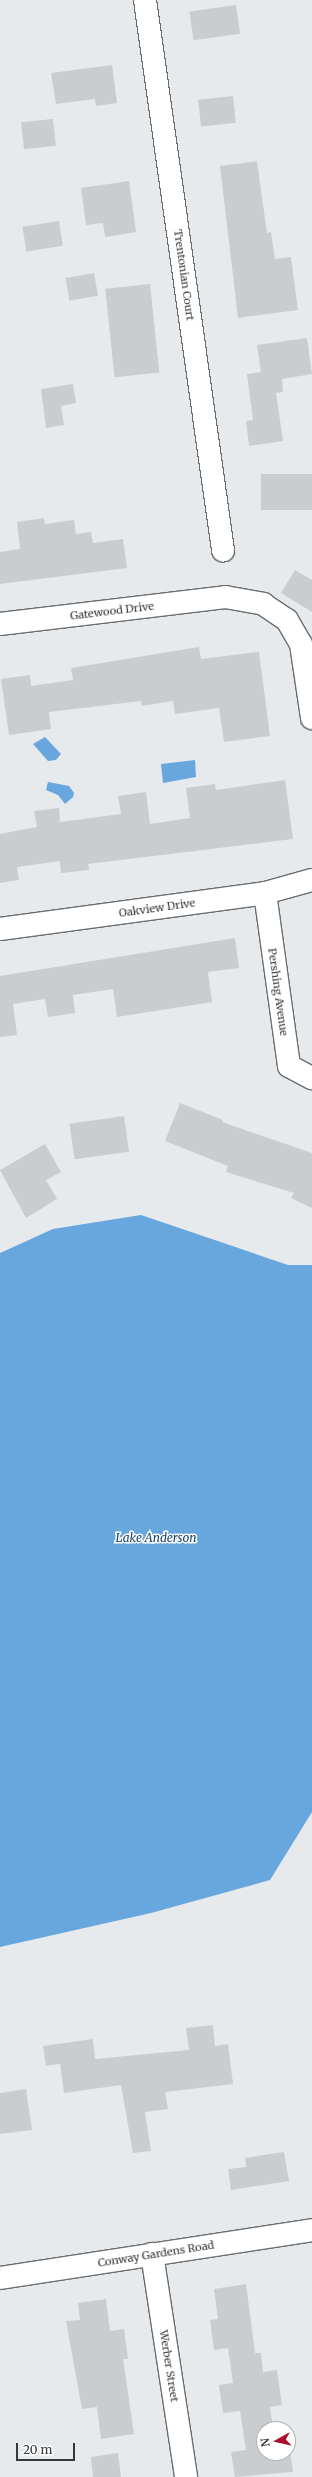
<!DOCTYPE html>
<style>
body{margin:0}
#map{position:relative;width:312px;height:2477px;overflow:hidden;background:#e7eaed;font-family:Merriweather,serif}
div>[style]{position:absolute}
.water>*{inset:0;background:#68a6de}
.building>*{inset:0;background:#cacdcf;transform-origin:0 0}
.roads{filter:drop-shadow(1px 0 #6a6d6f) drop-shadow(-1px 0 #6a6d6f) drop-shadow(0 1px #6a6d6f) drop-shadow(0 -1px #6a6d6f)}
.minor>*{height:22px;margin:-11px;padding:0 11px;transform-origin:11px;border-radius:11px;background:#fff}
span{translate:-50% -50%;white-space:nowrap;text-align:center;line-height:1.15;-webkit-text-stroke:3px #fff;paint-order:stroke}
.street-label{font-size:11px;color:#363738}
.water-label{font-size:12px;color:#17446a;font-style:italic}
.north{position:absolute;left:256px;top:2421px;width:40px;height:40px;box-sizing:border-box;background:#fff;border:1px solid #afafaf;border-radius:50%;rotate:262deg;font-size:11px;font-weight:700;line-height:16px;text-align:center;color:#363738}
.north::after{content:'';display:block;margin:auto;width:14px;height:18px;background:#a8102c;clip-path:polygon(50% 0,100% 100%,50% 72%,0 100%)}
.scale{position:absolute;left:16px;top:2443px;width:59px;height:18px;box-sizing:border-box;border:2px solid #363738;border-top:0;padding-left:5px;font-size:12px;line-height:14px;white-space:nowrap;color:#363738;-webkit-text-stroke:3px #fff;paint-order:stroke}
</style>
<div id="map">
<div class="water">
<i style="clip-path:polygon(45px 737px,61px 754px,56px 760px,48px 761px,33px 744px)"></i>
<i style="clip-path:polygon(195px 760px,196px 777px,163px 783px,161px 764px)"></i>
<i style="clip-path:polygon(48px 782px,69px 786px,74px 793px,73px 797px,65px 804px,58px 795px,46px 790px)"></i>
<i style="clip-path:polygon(141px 1215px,288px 1265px,312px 1265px,312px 1812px,270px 1880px,151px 1913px,0 1947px,0 1253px,53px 1229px)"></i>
</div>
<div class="building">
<i style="left:236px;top:5px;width:29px;height:47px;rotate:82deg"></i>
<i style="clip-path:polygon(112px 65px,117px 103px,96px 106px,95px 99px,56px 104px,51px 73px)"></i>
<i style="left:233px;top:96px;width:27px;height:35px;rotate:84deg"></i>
<i style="left:53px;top:119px;width:27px;height:32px;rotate:84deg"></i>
<i style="clip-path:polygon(257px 161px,267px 233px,271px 232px,275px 259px,291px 257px,298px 310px,238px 318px,220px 166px)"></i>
<i style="clip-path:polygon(129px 181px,136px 232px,105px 237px,103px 223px,86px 225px,81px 188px)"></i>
<i style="left:59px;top:221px;width:25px;height:37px;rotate:81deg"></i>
<i style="left:94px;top:273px;width:23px;height:29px;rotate:80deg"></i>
<i style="left:150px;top:284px;width:89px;height:45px;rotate:84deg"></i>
<i style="clip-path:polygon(307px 338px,312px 374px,282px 379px,283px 392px,276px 393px,283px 441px,249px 446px,246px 421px,253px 420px,247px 374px,261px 372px,257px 345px)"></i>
<i style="clip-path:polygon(73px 384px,76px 403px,61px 406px,64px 425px,46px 428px,41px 389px)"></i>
<i style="left:312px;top:474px;width:36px;height:51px;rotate:90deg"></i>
<i style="clip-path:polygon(44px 518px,45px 524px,74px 520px,76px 534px,91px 532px,93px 543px,123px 539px,127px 568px,0 584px,0 552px,20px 549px,17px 522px)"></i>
<i style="clip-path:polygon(295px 570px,312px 580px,312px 612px,281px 593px)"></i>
<i style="clip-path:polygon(199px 647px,201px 659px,259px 652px,270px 736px,224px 742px,219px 708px,175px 714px,173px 701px,142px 706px,141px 701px,49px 712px,51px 729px,9px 735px,1px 679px,30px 675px,31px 686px,73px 680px,71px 668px)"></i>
<i style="clip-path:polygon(285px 780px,293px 839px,88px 864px,89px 870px,61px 873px,60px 861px,17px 867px,19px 880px,0 883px,0 834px,37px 827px,34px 811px,59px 808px,60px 822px,121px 814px,118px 796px,146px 792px,150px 824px,190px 818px,186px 788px,215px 784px,216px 790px)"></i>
<i style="clip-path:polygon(235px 938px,239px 968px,208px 972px,212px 1002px,117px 1017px,113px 989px,73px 995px,75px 1013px,48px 1017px,45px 999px,13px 1004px,17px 1035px,0 1037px,0 976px)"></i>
<i style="clip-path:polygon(180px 1103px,223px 1120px,222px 1122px,312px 1153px,312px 1208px,291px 1198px,294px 1193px,226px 1172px,228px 1166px,165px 1141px)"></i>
<i style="left:124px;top:1116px;width:36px;height:55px;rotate:82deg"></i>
<i style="clip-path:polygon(45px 1144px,61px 1172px,46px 1180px,57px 1199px,26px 1218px,0 1170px)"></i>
<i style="clip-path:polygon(213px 2025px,215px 2046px,228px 2044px,233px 2084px,165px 2092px,168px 2109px,145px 2112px,151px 2151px,133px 2153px,121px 2085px,64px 2093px,60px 2064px,46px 2066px,43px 2046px,93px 2039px,95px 2059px,189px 2050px,186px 2028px)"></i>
<i style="clip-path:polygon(26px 2089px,32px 2130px,0 2134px,0 2093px)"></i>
<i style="clip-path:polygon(284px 2152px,289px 2181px,231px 2190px,228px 2169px,246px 2167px,245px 2158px)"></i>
<i style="clip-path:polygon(246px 2284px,255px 2353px,261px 2353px,263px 2372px,277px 2370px,282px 2405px,270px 2407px,273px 2429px,264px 2429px,264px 2453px,288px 2453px,289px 2444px,293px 2472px,235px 2477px,231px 2452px,246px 2450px,240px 2411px,223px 2413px,219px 2385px,233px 2383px,228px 2348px,214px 2350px,210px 2320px,218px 2319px,214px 2289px)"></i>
<i style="clip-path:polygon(106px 2299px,110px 2331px,124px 2329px,128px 2359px,123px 2359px,134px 2434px,101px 2439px,97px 2407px,82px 2409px,66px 2321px,80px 2320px,78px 2303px)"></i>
<i style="clip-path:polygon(118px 2453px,121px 2477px,93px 2477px,91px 2457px)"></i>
</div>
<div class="roads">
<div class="minor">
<i style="left:145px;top:0;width:556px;rotate:81.93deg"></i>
<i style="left:0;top:624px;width:227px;rotate:-6.8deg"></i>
<i style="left:225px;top:597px;width:39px;rotate:10deg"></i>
<i style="left:263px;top:604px;width:29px;rotate:34deg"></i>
<i style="left:287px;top:620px;width:28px;rotate:60deg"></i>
<i style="left:301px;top:644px;width:75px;rotate:81.5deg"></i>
<i style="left:265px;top:893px;width:175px;rotate:82.1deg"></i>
<i style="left:289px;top:1066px;width:26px;rotate:28deg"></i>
<i style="left:0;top:929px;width:267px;rotate:-7.7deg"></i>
<i style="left:265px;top:893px;width:49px;rotate:-15.5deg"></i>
<i style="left:152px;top:2254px;width:226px;rotate:81.3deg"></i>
<i style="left:0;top:2278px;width:316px;rotate:-8.7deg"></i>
</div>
</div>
<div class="street-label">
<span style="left:184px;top:275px;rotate:82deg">Trentonian Court</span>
<span style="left:112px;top:611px;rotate:-7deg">Gatewood Drive</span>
<span style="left:157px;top:908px;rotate:-8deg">Oakview Drive</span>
<span style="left:278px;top:992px;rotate:82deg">Pershing Avenue</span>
<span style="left:156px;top:2254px;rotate:-9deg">Conway Gardens Road</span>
<span style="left:169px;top:2366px;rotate:81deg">Werber Street</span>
</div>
<div class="water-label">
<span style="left:156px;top:1538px">Lake Anderson</span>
</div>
<div class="north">N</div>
<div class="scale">20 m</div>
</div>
